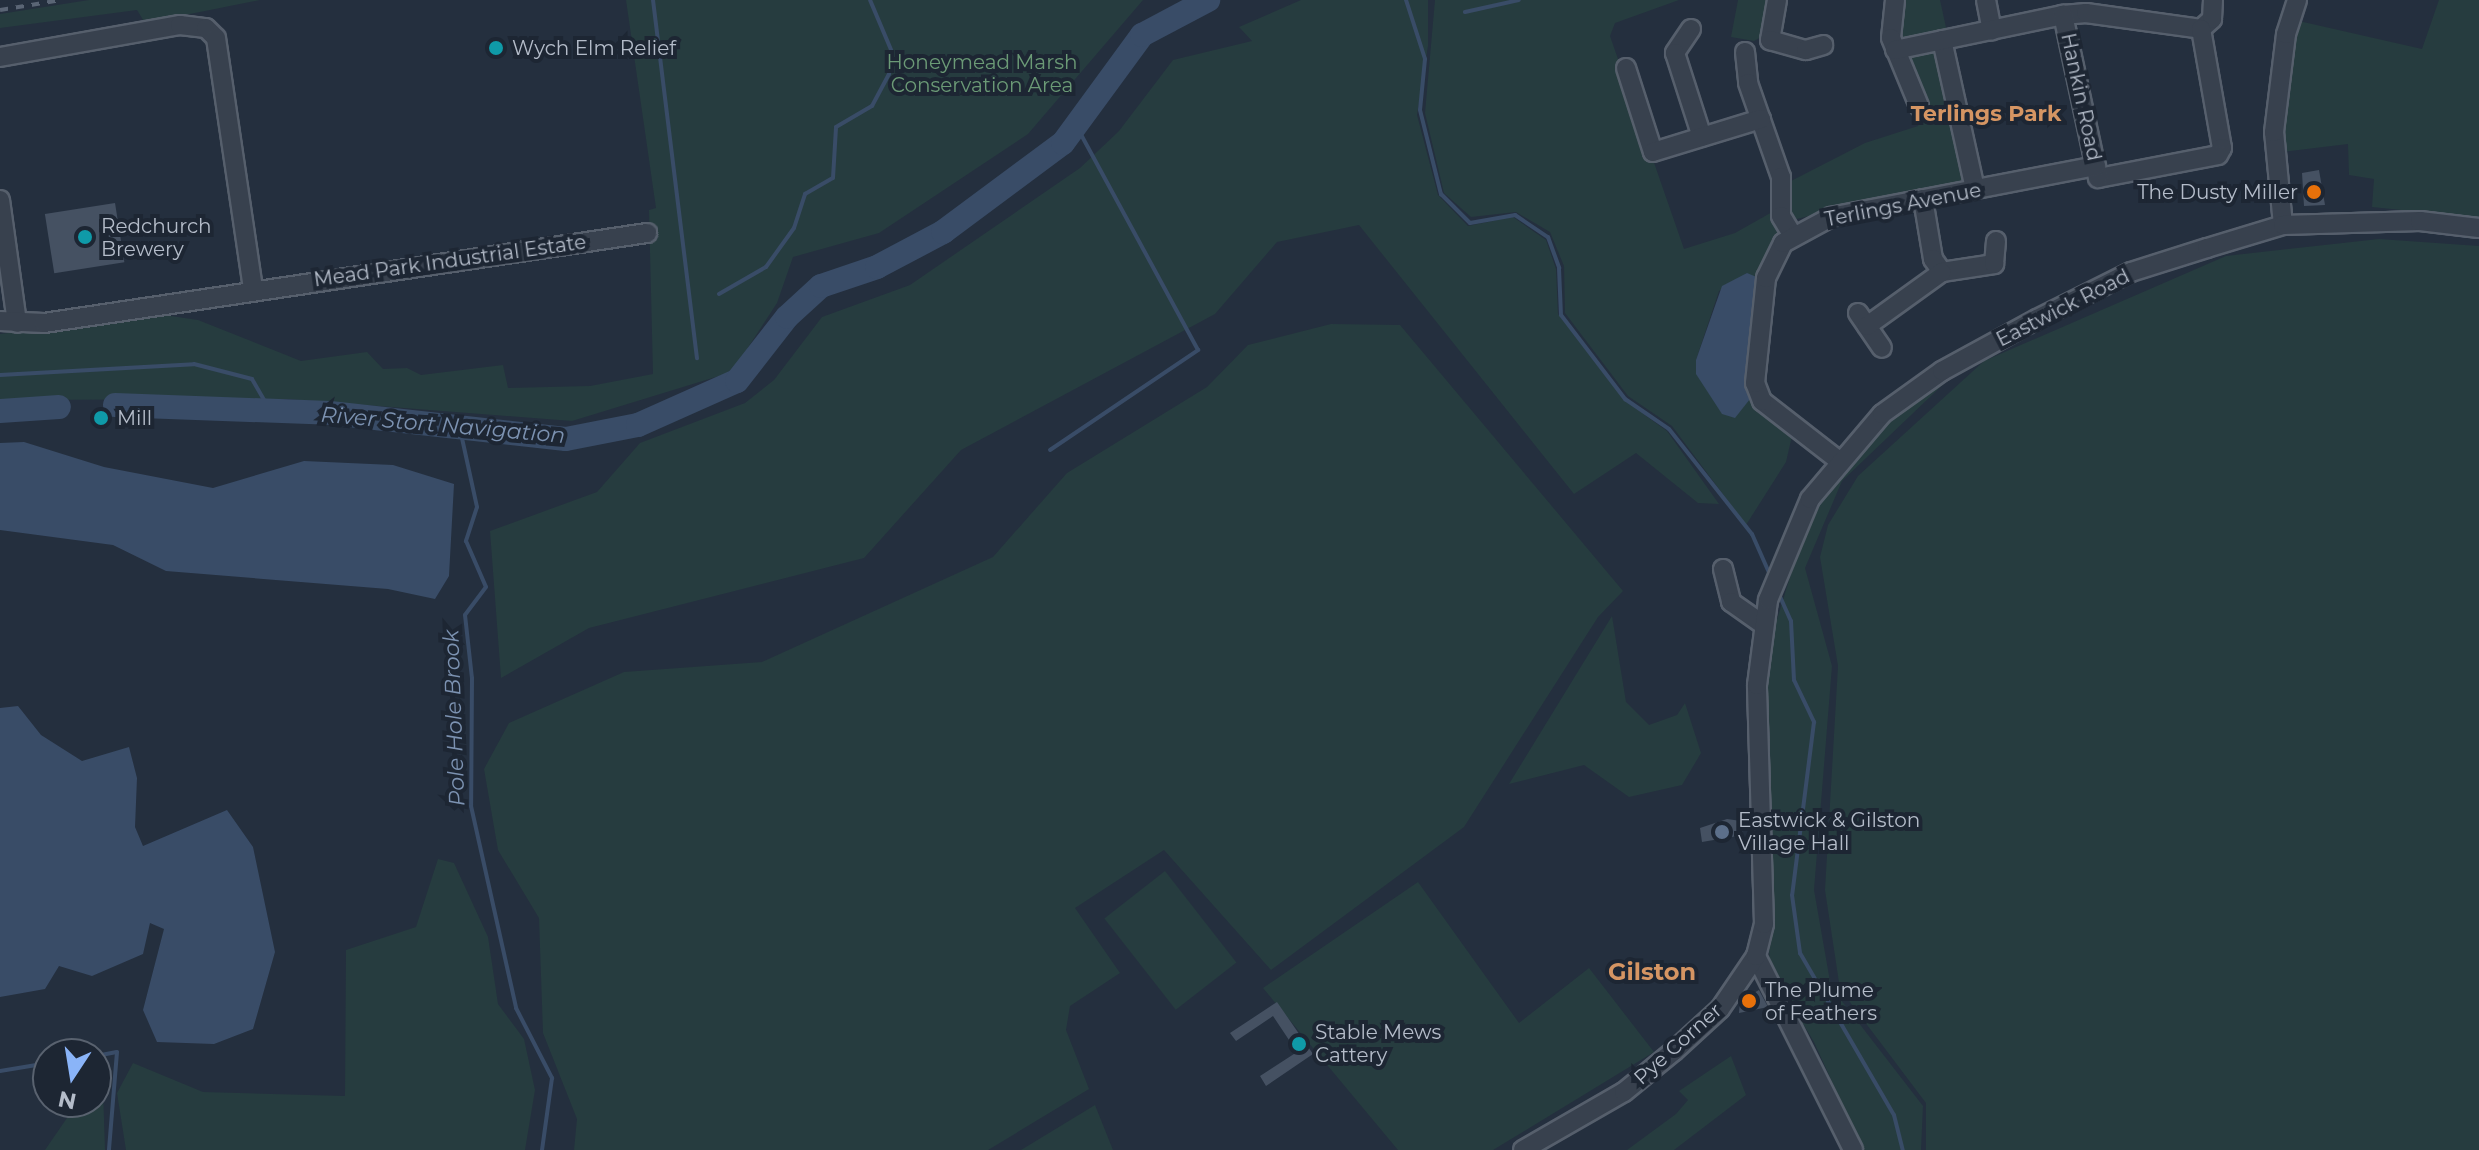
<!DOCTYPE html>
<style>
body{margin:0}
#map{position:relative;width:2479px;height:1150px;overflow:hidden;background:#242f3e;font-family:Montserrat,sans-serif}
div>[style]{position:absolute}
.green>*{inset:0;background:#263c3f;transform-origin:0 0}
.water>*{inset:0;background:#394c67}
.stream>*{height:4px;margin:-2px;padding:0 2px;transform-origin:2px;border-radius:2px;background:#394c67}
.river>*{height:24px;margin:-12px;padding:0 12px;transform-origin:12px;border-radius:12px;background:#394c67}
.building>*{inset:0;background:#455162;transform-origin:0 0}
.roads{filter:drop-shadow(2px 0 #565f6c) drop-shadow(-2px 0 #565f6c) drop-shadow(0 2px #565f6c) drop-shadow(0 -2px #565f6c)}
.minor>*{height:18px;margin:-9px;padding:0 9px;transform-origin:9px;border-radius:9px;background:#38414e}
.rail>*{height:4px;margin-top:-2px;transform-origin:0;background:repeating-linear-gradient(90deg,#5a6575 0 8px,transparent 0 16px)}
.dots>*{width:22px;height:22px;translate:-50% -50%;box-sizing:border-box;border:4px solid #1d2633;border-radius:50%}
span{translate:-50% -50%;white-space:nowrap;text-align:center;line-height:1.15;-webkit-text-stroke:8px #1d2633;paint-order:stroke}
.poi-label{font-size:20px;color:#b4bcc9}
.left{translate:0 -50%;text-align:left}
.right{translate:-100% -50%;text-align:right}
.park-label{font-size:20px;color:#6b9a76}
.street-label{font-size:20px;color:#b4bcc9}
.neighbourhood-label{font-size:22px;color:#d59563;font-weight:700}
.water-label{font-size:22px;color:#7c92b1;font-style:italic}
.quarter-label{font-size:24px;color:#d59563;font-weight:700}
.north{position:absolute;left:32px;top:1038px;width:80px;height:80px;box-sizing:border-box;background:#1d2633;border:2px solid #59626f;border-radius:50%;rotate:192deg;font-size:22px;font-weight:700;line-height:32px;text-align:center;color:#b4bcc9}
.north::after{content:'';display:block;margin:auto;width:28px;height:36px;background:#8ab4f8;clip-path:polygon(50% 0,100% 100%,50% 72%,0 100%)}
</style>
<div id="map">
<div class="green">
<i style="clip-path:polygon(89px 0,260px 0,145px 23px,137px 10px,0 28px,0 14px)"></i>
<i style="clip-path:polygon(626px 0,1143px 0,1028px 134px,879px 233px,793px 257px,777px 303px,732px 372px,572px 421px,288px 399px,0 400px,0 334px,164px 315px,198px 320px,301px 361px,367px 352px,383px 369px,407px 368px,421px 375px,503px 365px,508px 388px,590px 386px,653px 374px,649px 210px,656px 208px)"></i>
<i style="clip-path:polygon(1301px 0,1428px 0,1428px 46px,1417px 115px,1438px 195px,1468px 226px,1513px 217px,1546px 240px,1556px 269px,1558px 314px,1624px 400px,1667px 431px,1719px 504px,1698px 503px,1636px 453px,1574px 494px,1359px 225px,1277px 242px,1215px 314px,961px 450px,864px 558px,589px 628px,501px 678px,490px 531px,597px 492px,640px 443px,745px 403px,774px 380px,822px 317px,910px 285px,1080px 168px,1119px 131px,1173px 60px,1252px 41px,1239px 27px)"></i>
<i style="clip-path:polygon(evenodd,1435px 0,1679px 0,1615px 23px,1610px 36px,1684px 249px,1735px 233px,1774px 211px,1783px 234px,1772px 255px,1756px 404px,1792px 436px,1786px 462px,1746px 525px,1672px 426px,1628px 396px,1565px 313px,1564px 266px,1550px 232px,1516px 212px,1471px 217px,1444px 193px,1425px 113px,1435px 0,1747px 273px,1754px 297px,1747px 385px,1696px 360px,1719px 291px,1747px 273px)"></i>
<i style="clip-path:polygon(1738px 0,1773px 0,1767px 34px,1754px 41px,1731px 37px)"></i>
<i style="clip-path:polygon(1902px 0,1940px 0,1947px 32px,1903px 39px)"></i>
<i style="clip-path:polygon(2439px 0,2479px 0,2479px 218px,2372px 207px,2374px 179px,2349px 175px,2348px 144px,2274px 153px,2290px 19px,2422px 49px)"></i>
<i style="clip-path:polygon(1942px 49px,1968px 179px,1792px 220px,1791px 181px,1865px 143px,1918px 126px,1924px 105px,1905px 57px)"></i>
<i style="clip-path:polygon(2379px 239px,2479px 246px,2479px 1150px,1926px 1150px,1926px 1103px,1840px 989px,1825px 890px,1838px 666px,1820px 557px,1828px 525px,1858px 476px,1984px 361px,2226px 256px)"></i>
<i style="clip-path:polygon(1331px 324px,1400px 325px,1623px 591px,1598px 617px,1464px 827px,1271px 970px,1164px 850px,1075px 908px,1120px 973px,1070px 1006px,1066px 1030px,1089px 1089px,988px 1150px,574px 1150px,577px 1119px,543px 1033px,539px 918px,498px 850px,484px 769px,509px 723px,624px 672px,762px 662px,993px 557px,1067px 473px,1207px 387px,1248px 345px)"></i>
<i style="clip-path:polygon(1954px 374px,1842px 481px,1805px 568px,1832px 666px,1814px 890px,1831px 987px,1923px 1106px,1921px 1150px,1863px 1150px,1814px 1042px,1770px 969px,1757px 685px,1809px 515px,1854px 446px)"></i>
<i style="clip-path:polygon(1612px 616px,1626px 702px,1649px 725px,1677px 715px,1685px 703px,1701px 753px,1682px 785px,1629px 797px,1584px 765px,1509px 784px)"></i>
<i style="clip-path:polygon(438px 859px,454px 863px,488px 937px,498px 1004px,524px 1039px,535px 1090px,525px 1150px,126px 1150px,117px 1093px,133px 1063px,203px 1092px,345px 1096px,346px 950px,416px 927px)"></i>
<i style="left:1165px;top:871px;width:116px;height:77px;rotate:52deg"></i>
<i style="clip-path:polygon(1418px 882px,1519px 1023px,1589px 968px,1654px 1052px,1493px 1150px,1398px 1150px,1263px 988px)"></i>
<i style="clip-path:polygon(1731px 1056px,1746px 1095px,1674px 1150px,1627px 1150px,1676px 1114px,1688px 1100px,1679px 1091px)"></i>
<i style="clip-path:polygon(102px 1058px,105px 1150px,45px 1150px,78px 1102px,96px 1102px)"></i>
<i style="clip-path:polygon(1095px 1105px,1113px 1150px,1021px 1150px)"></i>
</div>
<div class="water">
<i style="clip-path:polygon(1747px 273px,1759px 278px,1750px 399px,1735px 418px,1722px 414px,1696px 374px,1696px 360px,1722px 286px)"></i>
<i style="clip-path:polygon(24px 442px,104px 467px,213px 488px,304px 461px,393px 465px,454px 484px,449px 576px,435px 599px,388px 589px,166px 571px,113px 545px,0 530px,0 443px)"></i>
<i style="clip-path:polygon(18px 706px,41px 735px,82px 761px,129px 747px,137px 778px,135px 827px,143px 846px,227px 810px,253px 847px,275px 952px,253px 1029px,214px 1044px,157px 1042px,143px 1010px,164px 929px,150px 923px,143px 954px,92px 976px,59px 966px,45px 989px,0 997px,0 708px)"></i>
</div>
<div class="stream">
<i style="left:653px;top:0;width:361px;rotate:83deg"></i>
<i style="left:1406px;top:0;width:62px;rotate:72.1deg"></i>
<i style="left:1425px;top:59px;width:51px;rotate:95.6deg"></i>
<i style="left:1420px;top:110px;width:87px;rotate:76deg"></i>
<i style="left:1441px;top:194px;width:41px;rotate:45deg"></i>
<i style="left:1470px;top:223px;width:46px;rotate:-10.1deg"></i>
<i style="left:1515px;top:215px;width:40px;rotate:34deg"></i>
<i style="left:1548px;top:237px;width:33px;rotate:70deg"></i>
<i style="left:1559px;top:268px;width:47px;rotate:87.6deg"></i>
<i style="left:1561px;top:315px;width:106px;rotate:52.7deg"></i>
<i style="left:1625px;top:399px;width:53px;rotate:34.3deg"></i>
<i style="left:1669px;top:429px;width:134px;rotate:51.7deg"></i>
<i style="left:1752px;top:534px;width:47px;rotate:66.2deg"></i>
<i style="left:1465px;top:12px;width:55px;rotate:-12.5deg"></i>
<i style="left:719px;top:294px;width:54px;rotate:-29.9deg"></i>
<i style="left:766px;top:267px;width:48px;rotate:-54.3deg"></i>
<i style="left:794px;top:228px;width:36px;rotate:-72deg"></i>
<i style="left:805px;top:194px;width:32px;rotate:-30deg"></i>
<i style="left:833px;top:178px;width:51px;rotate:-86.6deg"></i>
<i style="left:836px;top:127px;width:42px;rotate:-30.3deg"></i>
<i style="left:872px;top:106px;width:36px;rotate:-62deg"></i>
<i style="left:889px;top:74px;width:22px;rotate:-82deg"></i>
<i style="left:892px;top:52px;width:56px;rotate:-112.9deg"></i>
<i style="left:0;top:375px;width:194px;rotate:-3.2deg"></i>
<i style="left:194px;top:364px;width:60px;rotate:14.5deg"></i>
<i style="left:252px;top:379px;width:38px;rotate:60deg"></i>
<i style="left:460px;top:429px;width:80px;rotate:77.7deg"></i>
<i style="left:477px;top:507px;width:36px;rotate:108deg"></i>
<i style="left:466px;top:541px;width:50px;rotate:66.5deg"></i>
<i style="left:486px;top:587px;width:35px;rotate:127deg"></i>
<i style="left:465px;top:615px;width:63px;rotate:83.7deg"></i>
<i style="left:472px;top:678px;width:128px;rotate:90.4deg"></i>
<i style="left:471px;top:806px;width:207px;rotate:77.4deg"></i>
<i style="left:516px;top:1008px;width:79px;rotate:62.8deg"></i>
<i style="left:552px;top:1078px;width:73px;rotate:97.9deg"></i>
<i style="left:1050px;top:450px;width:179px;rotate:-34deg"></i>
<i style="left:1198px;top:350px;width:256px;rotate:-118.5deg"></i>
<i style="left:1778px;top:592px;width:32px;rotate:66deg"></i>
<i style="left:1791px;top:621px;width:59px;rotate:87.1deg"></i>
<i style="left:1794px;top:680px;width:47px;rotate:64.5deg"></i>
<i style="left:1814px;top:722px;width:174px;rotate:97.2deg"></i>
<i style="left:1792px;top:895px;width:59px;rotate:82.1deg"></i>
<i style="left:1800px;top:953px;width:187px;rotate:59.9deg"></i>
<i style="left:1894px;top:1115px;width:36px;rotate:76deg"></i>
<i style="left:96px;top:1056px;width:21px;rotate:-11deg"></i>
<i style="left:117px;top:1052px;width:98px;rotate:94.7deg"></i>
<i style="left:0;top:1071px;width:49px;rotate:-9.5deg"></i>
</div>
<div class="river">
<i style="left:115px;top:405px;width:215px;rotate:2.1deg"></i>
<i style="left:330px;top:413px;width:237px;rotate:6.3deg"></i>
<i style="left:566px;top:439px;width:73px;rotate:-11deg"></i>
<i style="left:638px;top:425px;width:108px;rotate:-24deg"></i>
<i style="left:737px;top:381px;width:81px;rotate:-52deg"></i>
<i style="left:787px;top:317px;width:46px;rotate:-42.4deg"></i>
<i style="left:821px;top:286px;width:59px;rotate:-18.7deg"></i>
<i style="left:877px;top:267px;width:75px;rotate:-27.9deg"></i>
<i style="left:943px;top:232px;width:149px;rotate:-36.6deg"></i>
<i style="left:1063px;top:143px;width:134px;rotate:-53.8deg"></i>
<i style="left:1142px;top:35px;width:75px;rotate:-27.9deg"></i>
<i style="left:0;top:411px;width:59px;rotate:-3.9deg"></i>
</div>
<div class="building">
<i style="clip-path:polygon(2319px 170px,2325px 205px,2304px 206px,2302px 173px)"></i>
<i style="left:115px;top:203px;width:60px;height:71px;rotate:81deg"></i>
<i style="clip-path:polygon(1727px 819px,1741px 821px,1743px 835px,1702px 842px,1700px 828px)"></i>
<i style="clip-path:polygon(1759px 990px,1768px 1007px,1739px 1013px,1740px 1001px)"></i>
<i style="clip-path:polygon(1277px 1002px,1313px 1054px,1266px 1086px,1260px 1076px,1297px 1052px,1273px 1016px,1236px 1041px,1230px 1033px)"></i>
</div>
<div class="roads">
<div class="minor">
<i style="left:1777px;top:0;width:41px;rotate:99.9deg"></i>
<i style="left:1770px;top:40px;width:37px;rotate:16deg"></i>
<i style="left:1806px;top:50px;width:18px;rotate:-16deg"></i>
<i style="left:1895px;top:0;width:38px;rotate:96deg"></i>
<i style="left:1891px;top:38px;width:74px;rotate:67.6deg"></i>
<i style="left:1986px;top:0;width:31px;rotate:79deg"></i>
<i style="left:1691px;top:29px;width:29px;rotate:124deg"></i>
<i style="left:1675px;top:53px;width:88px;rotate:72.2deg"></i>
<i style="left:2201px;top:29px;width:15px;rotate:-42deg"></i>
<i style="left:2212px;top:19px;width:19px;rotate:-87deg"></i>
<i style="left:1942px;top:40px;width:153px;rotate:77.5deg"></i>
<i style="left:1895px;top:50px;width:172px;rotate:-11.8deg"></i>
<i style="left:2063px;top:15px;width:23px;rotate:-5deg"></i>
<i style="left:2086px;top:13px;width:116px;rotate:7.9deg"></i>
<i style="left:2201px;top:29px;width:121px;rotate:80deg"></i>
<i style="left:2222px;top:148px;width:8px;rotate:120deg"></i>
<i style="left:2218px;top:155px;width:122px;rotate:169.1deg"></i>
<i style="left:2098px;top:178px;width:167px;rotate:-102.1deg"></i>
<i style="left:1745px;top:52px;width:31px;rotate:84deg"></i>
<i style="left:1748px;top:83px;width:100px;rotate:70.7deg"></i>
<i style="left:1781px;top:177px;width:39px;rotate:90deg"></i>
<i style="left:1781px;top:216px;width:21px;rotate:59deg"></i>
<i style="left:0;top:57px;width:183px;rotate:-10.1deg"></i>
<i style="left:180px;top:25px;width:26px;rotate:7deg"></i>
<i style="left:206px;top:28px;width:14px;rotate:45deg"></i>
<i style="left:216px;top:38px;width:255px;rotate:81.6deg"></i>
<i style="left:1626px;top:68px;width:88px;rotate:72.2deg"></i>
<i style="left:1653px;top:152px;width:113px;rotate:-17deg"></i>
<i style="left:1923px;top:199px;width:61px;rotate:80.5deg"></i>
<i style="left:1933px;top:259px;width:16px;rotate:55deg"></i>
<i style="left:1942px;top:272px;width:53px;rotate:-8.7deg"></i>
<i style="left:1994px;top:264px;width:23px;rotate:-85deg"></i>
<i style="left:0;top:200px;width:124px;rotate:82.1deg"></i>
<i style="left:2283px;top:225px;width:93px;rotate:-95.5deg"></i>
<i style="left:2274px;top:132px;width:99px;rotate:-83deg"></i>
<i style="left:2286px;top:34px;width:36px;rotate:-72deg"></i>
<i style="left:1858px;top:313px;width:42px;rotate:55.6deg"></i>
<i style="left:0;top:321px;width:44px;rotate:2.6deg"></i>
<i style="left:44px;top:323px;width:610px;rotate:-8.49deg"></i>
<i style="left:1867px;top:326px;width:92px;rotate:-35.8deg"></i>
<i style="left:1838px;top:460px;width:96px;rotate:-142.2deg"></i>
<i style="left:1762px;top:401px;width:19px;rotate:-111deg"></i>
<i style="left:1755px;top:383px;width:106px;rotate:-84deg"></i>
<i style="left:1766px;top:278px;width:39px;rotate:-64deg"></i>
<i style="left:1783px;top:243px;width:55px;rotate:-28.4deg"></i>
<i style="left:1831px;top:217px;width:270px;rotate:-10.9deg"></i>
<i style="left:1723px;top:569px;width:34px;rotate:76deg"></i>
<i style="left:1731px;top:602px;width:38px;rotate:35deg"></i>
<i style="left:1756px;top:956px;width:217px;rotate:63.4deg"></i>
<i style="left:1523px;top:1150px;width:116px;rotate:-29.9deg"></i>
<i style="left:1624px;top:1092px;width:65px;rotate:-39.4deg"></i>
<i style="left:1674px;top:1051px;width:62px;rotate:-42.4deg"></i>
<i style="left:1720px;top:1009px;width:64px;rotate:-55.8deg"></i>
<i style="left:1756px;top:956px;width:33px;rotate:-76deg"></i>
<i style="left:1764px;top:924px;width:239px;rotate:-91.7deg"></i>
<i style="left:1757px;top:685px;width:86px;rotate:-82.6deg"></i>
<i style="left:1768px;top:600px;width:109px;rotate:-67.4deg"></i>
<i style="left:1810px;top:499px;width:111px;rotate:-49.7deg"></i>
<i style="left:1882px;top:414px;width:74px;rotate:-35.6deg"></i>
<i style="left:1942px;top:371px;width:108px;rotate:-28.7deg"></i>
<i style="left:2037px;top:319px;width:105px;rotate:-26.6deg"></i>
<i style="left:2131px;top:272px;width:80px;rotate:-17.5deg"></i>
<i style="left:2207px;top:248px;width:79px;rotate:-16.8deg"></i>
<i style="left:2283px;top:225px;width:137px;rotate:-1.7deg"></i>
<i style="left:2420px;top:221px;width:59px;rotate:6.8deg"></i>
</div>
</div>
<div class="rail">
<i style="left:0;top:10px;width:62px;rotate:-9.3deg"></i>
</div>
<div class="dots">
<i style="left:496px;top:48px;background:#0f9aa8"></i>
<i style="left:2314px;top:192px;background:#e8710a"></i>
<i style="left:85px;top:237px;background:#0f9aa8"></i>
<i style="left:101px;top:418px;background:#0f9aa8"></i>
<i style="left:1722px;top:832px;background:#5c6f8a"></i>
<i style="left:1749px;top:1001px;background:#e8710a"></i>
<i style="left:1299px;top:1044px;background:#0f9aa8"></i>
</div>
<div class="poi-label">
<span class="left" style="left:512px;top:48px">Wych Elm Relief</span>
<span class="right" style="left:2298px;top:192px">The Dusty Miller</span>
<span class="left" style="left:101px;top:238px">Redchurch<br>Brewery</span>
<span class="left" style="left:117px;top:418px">Mill</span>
<span class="left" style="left:1738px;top:832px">Eastwick &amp; Gilston<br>Village Hall</span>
<span class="left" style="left:1765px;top:1002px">The Plume<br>of Feathers</span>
<span class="left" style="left:1315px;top:1044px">Stable Mews<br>Cattery</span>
</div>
<div class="park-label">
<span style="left:982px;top:74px">Honeymead Marsh<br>Conservation Area</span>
</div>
<div class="street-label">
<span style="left:2081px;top:97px;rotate:78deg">Hankin Road</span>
<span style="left:1903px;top:205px;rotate:-11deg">Terlings Avenue</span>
<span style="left:450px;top:261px;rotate:-8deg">Mead Park Industrial Estate</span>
<span style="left:2063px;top:308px;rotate:-27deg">Eastwick Road</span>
<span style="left:1678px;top:1044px;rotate:-42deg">Pye Corner</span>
</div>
<div class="neighbourhood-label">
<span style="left:1986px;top:114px">Terlings Park</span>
</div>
<div class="water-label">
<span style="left:443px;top:425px;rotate:5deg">River Stort Navigation</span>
<span style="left:454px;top:718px;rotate:-92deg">Pole Hole Brook</span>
</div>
<div class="quarter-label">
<span style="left:1652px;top:972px">Gilston</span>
</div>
<div class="north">N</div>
</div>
